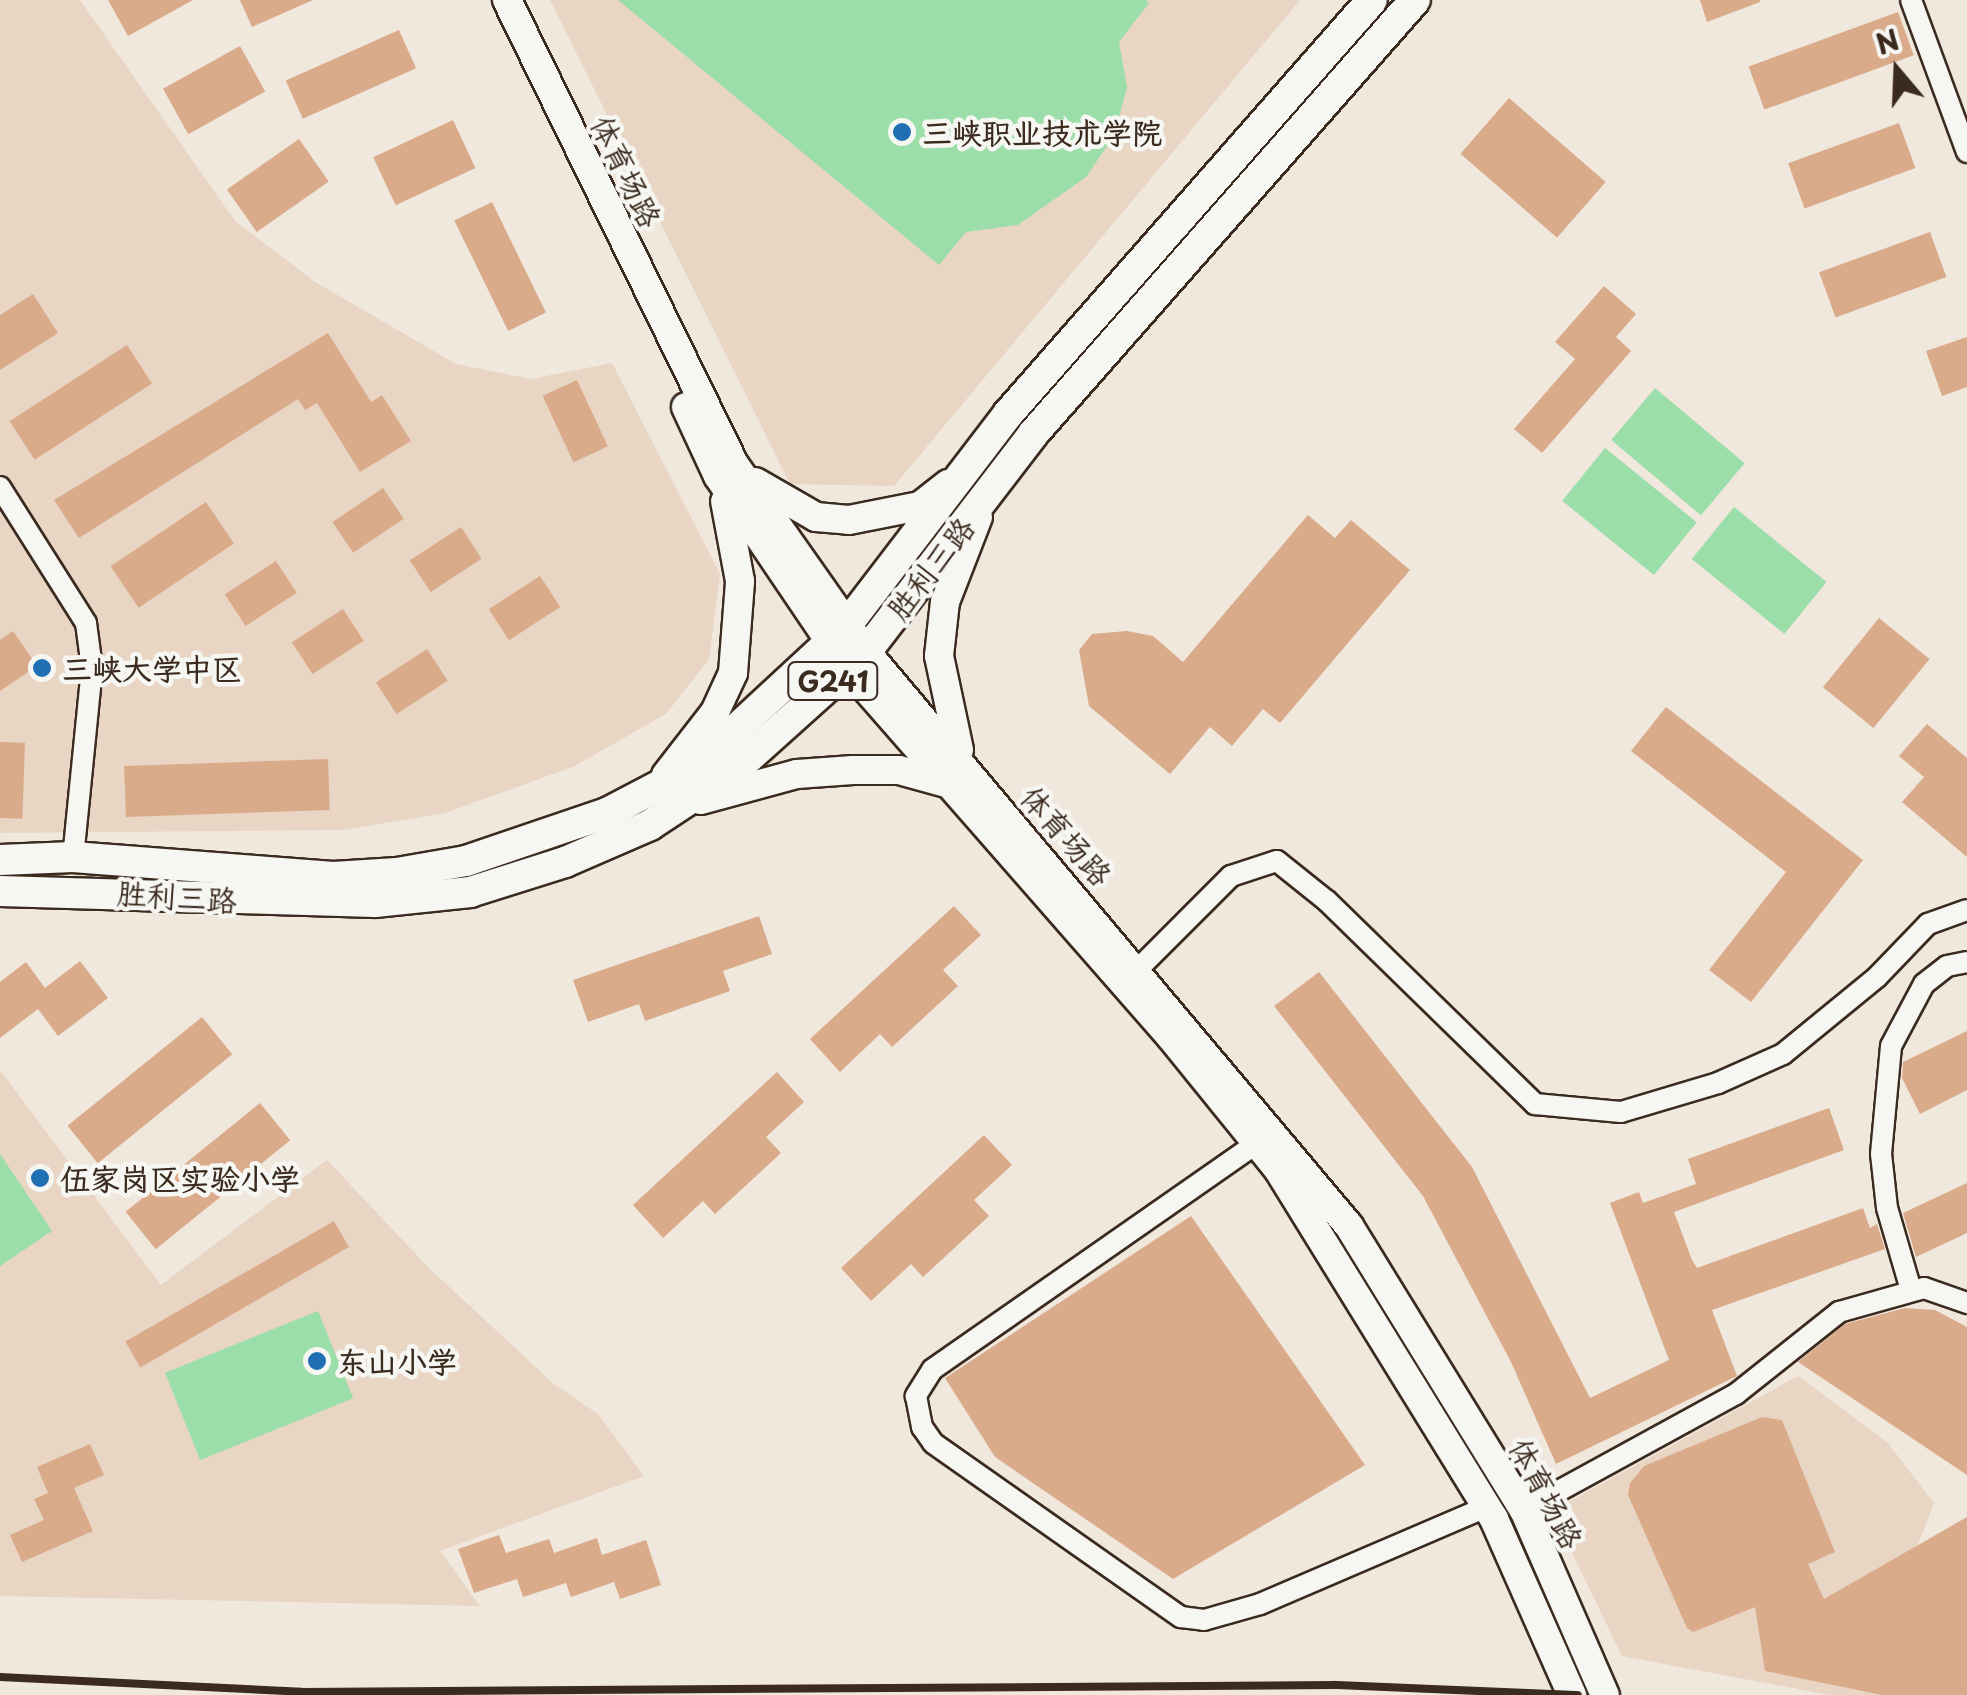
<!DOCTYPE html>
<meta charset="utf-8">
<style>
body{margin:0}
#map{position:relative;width:1967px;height:1695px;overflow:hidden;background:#f0e7dd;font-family:"Playpen Sans","LXGW WenKai TC",sans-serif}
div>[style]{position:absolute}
.built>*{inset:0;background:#e9d5c4}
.green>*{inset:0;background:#9bdea9;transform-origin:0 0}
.building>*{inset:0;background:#daab8b;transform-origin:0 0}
.roads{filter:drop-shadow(2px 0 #3b2a1e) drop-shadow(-2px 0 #3b2a1e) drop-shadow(0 2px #3b2a1e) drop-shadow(0 -2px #3b2a1e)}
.street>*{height:20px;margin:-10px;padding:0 10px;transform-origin:10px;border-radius:10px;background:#f6f6f2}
.secondary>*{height:28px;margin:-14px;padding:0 14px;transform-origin:14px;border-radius:14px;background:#f6f6f2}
.primary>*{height:30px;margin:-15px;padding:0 15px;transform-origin:15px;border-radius:15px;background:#f6f6f2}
.rail>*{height:8px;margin:-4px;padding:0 4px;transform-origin:4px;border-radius:4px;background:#3b2a1e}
.dots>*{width:28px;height:28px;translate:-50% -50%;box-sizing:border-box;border:5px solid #f6f6f2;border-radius:50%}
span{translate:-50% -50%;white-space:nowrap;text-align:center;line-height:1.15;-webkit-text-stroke:9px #f6f6f2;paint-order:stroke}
.shield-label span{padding:2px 8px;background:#f6f6f2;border:2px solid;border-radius:8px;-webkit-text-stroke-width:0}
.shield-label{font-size:28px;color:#3b2a1e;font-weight:700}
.poi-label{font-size:30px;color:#3b2a1e;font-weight:700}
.left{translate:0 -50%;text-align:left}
.street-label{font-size:30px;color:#3b2a1e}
.north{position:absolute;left:1847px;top:20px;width:100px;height:100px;-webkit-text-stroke:8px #f6f6f2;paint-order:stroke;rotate:341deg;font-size:28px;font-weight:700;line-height:40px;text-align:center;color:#3b2a1e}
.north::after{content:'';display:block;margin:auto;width:35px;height:45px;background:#3b2a1e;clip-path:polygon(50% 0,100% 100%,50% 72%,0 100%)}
</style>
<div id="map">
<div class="built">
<i style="clip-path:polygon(0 0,80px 0,235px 221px,315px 282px,456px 364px,531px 379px,612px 363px,720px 574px,709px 659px,666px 714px,575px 766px,445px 813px,342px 830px,0 833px)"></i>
<i style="clip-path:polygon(550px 0,1300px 0,894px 486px,790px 484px)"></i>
<i style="clip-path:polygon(0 1070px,161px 1285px,327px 1160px,429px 1268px,554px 1384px,598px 1414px,644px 1476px,440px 1551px,480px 1606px,0 1596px)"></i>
<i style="clip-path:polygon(1798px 1376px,1887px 1442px,1934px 1503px,1904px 1581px,1885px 1695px,1830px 1695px,1622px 1656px,1552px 1511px)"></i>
</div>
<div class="green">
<i style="clip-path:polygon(618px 0,1146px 0,1149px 3px,1119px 42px,1127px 87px,1114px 136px,1086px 177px,1018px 225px,966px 232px,939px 265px)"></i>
<i style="left:1655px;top:388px;width:117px;height:68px;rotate:40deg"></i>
<i style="left:1605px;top:448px;width:118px;height:68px;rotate:39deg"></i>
<i style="left:1734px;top:507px;width:119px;height:67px;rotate:39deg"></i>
<i style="clip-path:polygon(0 1154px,52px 1231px,0 1266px)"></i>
<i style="left:318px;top:1311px;width:94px;height:165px;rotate:68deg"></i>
</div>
<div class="building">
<i style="clip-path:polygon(108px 0,193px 0,128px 36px)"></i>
<i style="clip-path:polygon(240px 0,313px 0,252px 27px)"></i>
<i style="clip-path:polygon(1700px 0,1760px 0,1760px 2px,1707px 22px)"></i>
<i style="left:1898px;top:12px;width:46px;height:159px;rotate:70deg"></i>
<i style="left:399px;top:30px;width:42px;height:124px;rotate:66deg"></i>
<i style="left:240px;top:46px;width:52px;height:88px;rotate:61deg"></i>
<i style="left:1509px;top:98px;width:128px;height:74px;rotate:41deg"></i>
<i style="left:453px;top:120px;width:53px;height:88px;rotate:65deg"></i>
<i style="left:1899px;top:123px;width:48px;height:118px;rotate:70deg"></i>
<i style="left:299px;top:139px;width:52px;height:88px;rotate:55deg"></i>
<i style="left:492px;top:202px;width:123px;height:42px;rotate:64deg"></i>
<i style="left:1930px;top:232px;width:48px;height:118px;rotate:70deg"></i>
<i style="clip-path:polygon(1604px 286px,1636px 314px,1616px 337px,1631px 351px,1542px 453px,1514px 429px,1575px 359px,1555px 342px)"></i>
<i style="clip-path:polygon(33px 294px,58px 333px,0 370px,0 315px)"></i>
<i style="clip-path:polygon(328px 333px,371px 402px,382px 395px,411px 441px,360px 472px,317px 403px,305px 410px,298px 399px,79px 538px,54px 500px)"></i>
<i style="clip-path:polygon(1967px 337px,1967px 387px,1942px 396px,1926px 351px)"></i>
<i style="left:127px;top:345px;width:46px;height:140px;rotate:57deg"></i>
<i style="left:577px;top:380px;width:73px;height:38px;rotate:65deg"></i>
<i style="left:383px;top:488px;width:37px;height:61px;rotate:56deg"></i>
<i style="left:206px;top:502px;width:50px;height:115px;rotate:56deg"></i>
<i style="clip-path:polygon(1308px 515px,1335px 538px,1351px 520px,1410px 570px,1280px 723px,1263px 709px,1232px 746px,1210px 727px,1170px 774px,1089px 706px,1079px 650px,1092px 634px,1127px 631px,1153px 636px,1183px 662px)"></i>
<i style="left:461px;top:527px;width:38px;height:61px;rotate:57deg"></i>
<i style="left:276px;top:561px;width:38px;height:61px;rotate:57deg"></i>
<i style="left:540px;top:576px;width:37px;height:61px;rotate:57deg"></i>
<i style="left:343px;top:609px;width:38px;height:61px;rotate:57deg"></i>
<i style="left:1879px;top:618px;width:65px;height:89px;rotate:39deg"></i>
<i style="clip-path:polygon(13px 631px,37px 666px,0 691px,0 640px)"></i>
<i style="left:427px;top:649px;width:38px;height:61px;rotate:57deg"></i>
<i style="clip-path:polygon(1666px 707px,1863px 860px,1751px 1002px,1709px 970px,1786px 872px,1631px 751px)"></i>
<i style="clip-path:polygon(1927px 724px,1967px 758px,1967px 857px,1902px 802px,1924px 777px,1899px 756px)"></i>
<i style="left:0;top:742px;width:25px;height:76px;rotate:2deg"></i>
<i style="left:328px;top:759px;width:51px;height:204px;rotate:88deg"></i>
<i style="clip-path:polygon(954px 906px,981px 935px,943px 970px,958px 986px,892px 1047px,880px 1034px,840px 1072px,810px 1039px)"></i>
<i style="clip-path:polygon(759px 916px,772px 954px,723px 971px,730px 991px,645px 1021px,639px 1004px,588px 1022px,573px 980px)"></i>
<i style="clip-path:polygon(80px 961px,108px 998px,58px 1036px,38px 1009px,0 1038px,0 982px,26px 962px,45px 988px)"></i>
<i style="clip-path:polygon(1319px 972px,1472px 1167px,1590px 1398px,1669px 1360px,1610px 1203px,1639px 1192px,1643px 1203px,1696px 1184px,1688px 1159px,1829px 1108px,1844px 1150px,1674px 1212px,1692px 1260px,1697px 1268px,1863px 1208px,1870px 1228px,1877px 1224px,1885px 1249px,1712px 1310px,1737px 1376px,1556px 1464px,1511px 1362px,1423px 1196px,1274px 1006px)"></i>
<i style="left:202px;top:1017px;width:48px;height:173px;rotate:51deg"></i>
<i style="clip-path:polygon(1967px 1031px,1967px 1090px,1920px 1114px,1902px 1078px,1903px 1062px)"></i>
<i style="clip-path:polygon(777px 1072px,804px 1102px,766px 1137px,781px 1153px,715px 1214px,703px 1201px,663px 1238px,633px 1205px)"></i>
<i style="left:260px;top:1103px;width:48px;height:173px;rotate:51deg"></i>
<i style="clip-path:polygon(984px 1135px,1012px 1165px,974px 1200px,989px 1216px,923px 1277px,911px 1264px,871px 1301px,841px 1268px)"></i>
<i style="clip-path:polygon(1967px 1183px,1967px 1233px,1916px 1257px,1903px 1213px)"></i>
<i style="clip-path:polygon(1191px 1216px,1365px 1465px,1173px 1579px,995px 1457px,945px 1378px)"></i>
<i style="left:334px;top:1221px;width:30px;height:241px;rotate:60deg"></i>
<i style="clip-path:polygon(1905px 1308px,1935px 1310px,1967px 1327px,1967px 1475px,1798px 1362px,1845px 1324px)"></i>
<i style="clip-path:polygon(1762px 1417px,1782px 1420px,1835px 1552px,1808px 1564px,1824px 1599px,1967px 1517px,1967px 1695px,1882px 1695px,1765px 1671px,1755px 1607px,1693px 1632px,1687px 1628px,1628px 1495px,1630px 1483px,1644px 1466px)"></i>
<i style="clip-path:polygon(90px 1444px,104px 1475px,74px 1488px,93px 1531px,22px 1562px,10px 1535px,44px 1520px,34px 1499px,48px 1493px,37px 1467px)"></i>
<i style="clip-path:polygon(499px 1535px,506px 1553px,549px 1539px,554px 1553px,597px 1538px,602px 1555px,646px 1540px,661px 1585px,620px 1599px,614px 1582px,571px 1597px,566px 1583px,523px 1597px,517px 1579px,474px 1593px,458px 1549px)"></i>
</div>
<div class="roads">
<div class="street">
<i style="left:1911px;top:0;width:162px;rotate:69.8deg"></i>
<i style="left:0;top:487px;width:161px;rotate:57.7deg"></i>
<i style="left:86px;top:623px;width:45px;rotate:82.4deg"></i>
<i style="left:92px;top:668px;width:190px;rotate:95.7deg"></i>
<i style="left:1138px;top:969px;width:132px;rotate:-45deg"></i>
<i style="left:1231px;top:876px;width:48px;rotate:-18.1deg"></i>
<i style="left:1277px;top:861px;width:64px;rotate:38.7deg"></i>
<i style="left:1327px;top:901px;width:291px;rotate:44.3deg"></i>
<i style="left:1535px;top:1104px;width:86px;rotate:5.3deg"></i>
<i style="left:1621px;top:1112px;width:101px;rotate:-16.6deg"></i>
<i style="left:1718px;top:1083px;width:71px;rotate:-24deg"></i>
<i style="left:1783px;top:1054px;width:122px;rotate:-39.3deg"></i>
<i style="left:1877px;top:977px;width:74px;rotate:-46.1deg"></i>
<i style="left:1928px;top:924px;width:41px;rotate:-19.7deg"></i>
<i style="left:1257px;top:1143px;width:396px;rotate:145.1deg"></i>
<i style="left:932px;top:1370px;width:31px;rotate:122deg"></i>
<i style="left:916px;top:1396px;width:32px;rotate:79deg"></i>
<i style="left:922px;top:1427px;width:19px;rotate:55deg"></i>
<i style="left:933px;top:1443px;width:303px;rotate:35.1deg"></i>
<i style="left:1181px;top:1617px;width:23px;rotate:7deg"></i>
<i style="left:1204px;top:1620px;width:58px;rotate:-15.9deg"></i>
<i style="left:1260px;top:1604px;width:246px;rotate:-23.2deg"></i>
<i style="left:1911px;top:1290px;width:85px;rotate:-106.3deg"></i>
<i style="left:1887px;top:1208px;width:54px;rotate:-96.3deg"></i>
<i style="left:1881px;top:1154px;width:108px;rotate:-84.7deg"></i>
<i style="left:1891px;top:1046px;width:70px;rotate:-62deg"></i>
<i style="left:1924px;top:984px;width:29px;rotate:-38deg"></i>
<i style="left:1947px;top:966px;width:20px;rotate:-11deg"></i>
<i style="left:1524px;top:1510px;width:242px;rotate:-28.7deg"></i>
<i style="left:1736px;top:1394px;width:132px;rotate:-38.5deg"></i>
<i style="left:1839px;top:1312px;width:88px;rotate:-15.8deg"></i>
<i style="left:1924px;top:1288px;width:46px;rotate:19.2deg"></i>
</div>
<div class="secondary">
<i style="left:507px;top:0;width:517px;rotate:63.93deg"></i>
<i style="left:734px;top:464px;width:230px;rotate:54.9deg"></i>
<i style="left:866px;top:652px;width:750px;rotate:49.92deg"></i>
<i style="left:1349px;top:1226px;width:334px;rotate:58.4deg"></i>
<i style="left:1524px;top:1510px;width:202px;rotate:66.4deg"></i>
<i style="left:686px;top:407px;width:76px;rotate:65.1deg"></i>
<i style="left:718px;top:476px;width:232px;rotate:55.9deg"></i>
<i style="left:848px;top:668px;width:490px;rotate:48.8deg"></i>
<i style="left:1171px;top:1037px;width:170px;rotate:51deg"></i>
<i style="left:1278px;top:1169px;width:411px;rotate:58.3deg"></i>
<i style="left:1494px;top:1519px;width:193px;rotate:66.1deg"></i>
<i style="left:755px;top:482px;width:70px;rotate:29.8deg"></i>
<i style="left:816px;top:517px;width:33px;rotate:5deg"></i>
<i style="left:849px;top:520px;width:72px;rotate:-11.2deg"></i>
<i style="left:920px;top:506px;width:36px;rotate:-38deg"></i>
<i style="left:959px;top:750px;width:96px;rotate:-102deg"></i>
<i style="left:939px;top:656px;width:54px;rotate:-83.7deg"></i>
<i style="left:945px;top:602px;width:91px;rotate:-68.8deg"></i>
<i style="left:666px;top:775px;width:80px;rotate:-52.1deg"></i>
<i style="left:715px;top:712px;width:43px;rotate:-65.2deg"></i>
<i style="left:733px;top:673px;width:92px;rotate:-85.6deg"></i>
<i style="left:740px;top:581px;width:81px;rotate:-100.6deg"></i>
<i style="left:701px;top:800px;width:99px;rotate:-15.2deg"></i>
<i style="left:797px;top:774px;width:56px;rotate:-4.1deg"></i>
<i style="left:853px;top:770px;width:46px"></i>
<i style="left:899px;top:770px;width:49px;rotate:15.5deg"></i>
</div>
<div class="primary">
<i style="left:0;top:860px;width:73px;rotate:-2.4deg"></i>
<i style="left:73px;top:857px;width:261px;rotate:4.4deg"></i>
<i style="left:333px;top:877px;width:64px;rotate:-3.6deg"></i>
<i style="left:397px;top:873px;width:70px;rotate:-9.9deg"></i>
<i style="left:466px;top:861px;width:149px;rotate:-18.8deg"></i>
<i style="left:607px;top:813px;width:69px;rotate:-27.7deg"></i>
<i style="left:668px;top:781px;width:64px;rotate:-35.4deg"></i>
<i style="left:720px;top:744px;width:168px;rotate:-42.8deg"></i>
<i style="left:843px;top:630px;width:272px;rotate:-52.6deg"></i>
<i style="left:1008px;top:414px;width:551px;rotate:-48.68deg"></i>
<i style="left:0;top:891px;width:375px;rotate:1.7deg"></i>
<i style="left:375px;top:902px;width:96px;rotate:-6deg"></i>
<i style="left:470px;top:892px;width:100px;rotate:-17.5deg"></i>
<i style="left:565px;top:862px;width:93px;rotate:-23.5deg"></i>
<i style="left:650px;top:825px;width:105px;rotate:-33.4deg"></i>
<i style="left:738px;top:767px;width:172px;rotate:-41.9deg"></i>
<i style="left:866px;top:652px;width:275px;rotate:-52.5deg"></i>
<i style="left:1033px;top:434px;width:578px;rotate:-48.65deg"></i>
</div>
</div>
<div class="rail">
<i style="left:0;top:1677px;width:302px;rotate:2.8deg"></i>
<i style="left:302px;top:1692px;width:1033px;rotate:-0.39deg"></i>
<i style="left:1335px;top:1685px;width:243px;rotate:2.4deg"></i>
</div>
<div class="dots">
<i style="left:902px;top:132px;background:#1f6fb2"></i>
<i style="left:42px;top:668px;background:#1f6fb2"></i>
<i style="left:40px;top:1178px;background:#1f6fb2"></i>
<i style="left:317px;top:1361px;background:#1f6fb2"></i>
</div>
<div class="shield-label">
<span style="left:833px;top:681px">G241</span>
</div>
<div class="poi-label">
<span class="left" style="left:922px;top:132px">三峡职业技术学院</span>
<span class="left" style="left:62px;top:668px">三峡大学中区</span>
<span class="left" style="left:60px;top:1178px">伍家岗区实验小学</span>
<span class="left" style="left:337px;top:1361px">东山小学</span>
</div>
<div class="street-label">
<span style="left:627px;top:171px;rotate:64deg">体育场路</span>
<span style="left:930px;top:568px;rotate:-52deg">胜利三路</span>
<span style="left:1067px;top:835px;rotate:49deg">体育场路</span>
<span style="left:177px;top:896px;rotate:4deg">胜利三路</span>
<span style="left:1547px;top:1493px;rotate:62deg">体育场路</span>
</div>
<div class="north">N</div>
</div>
